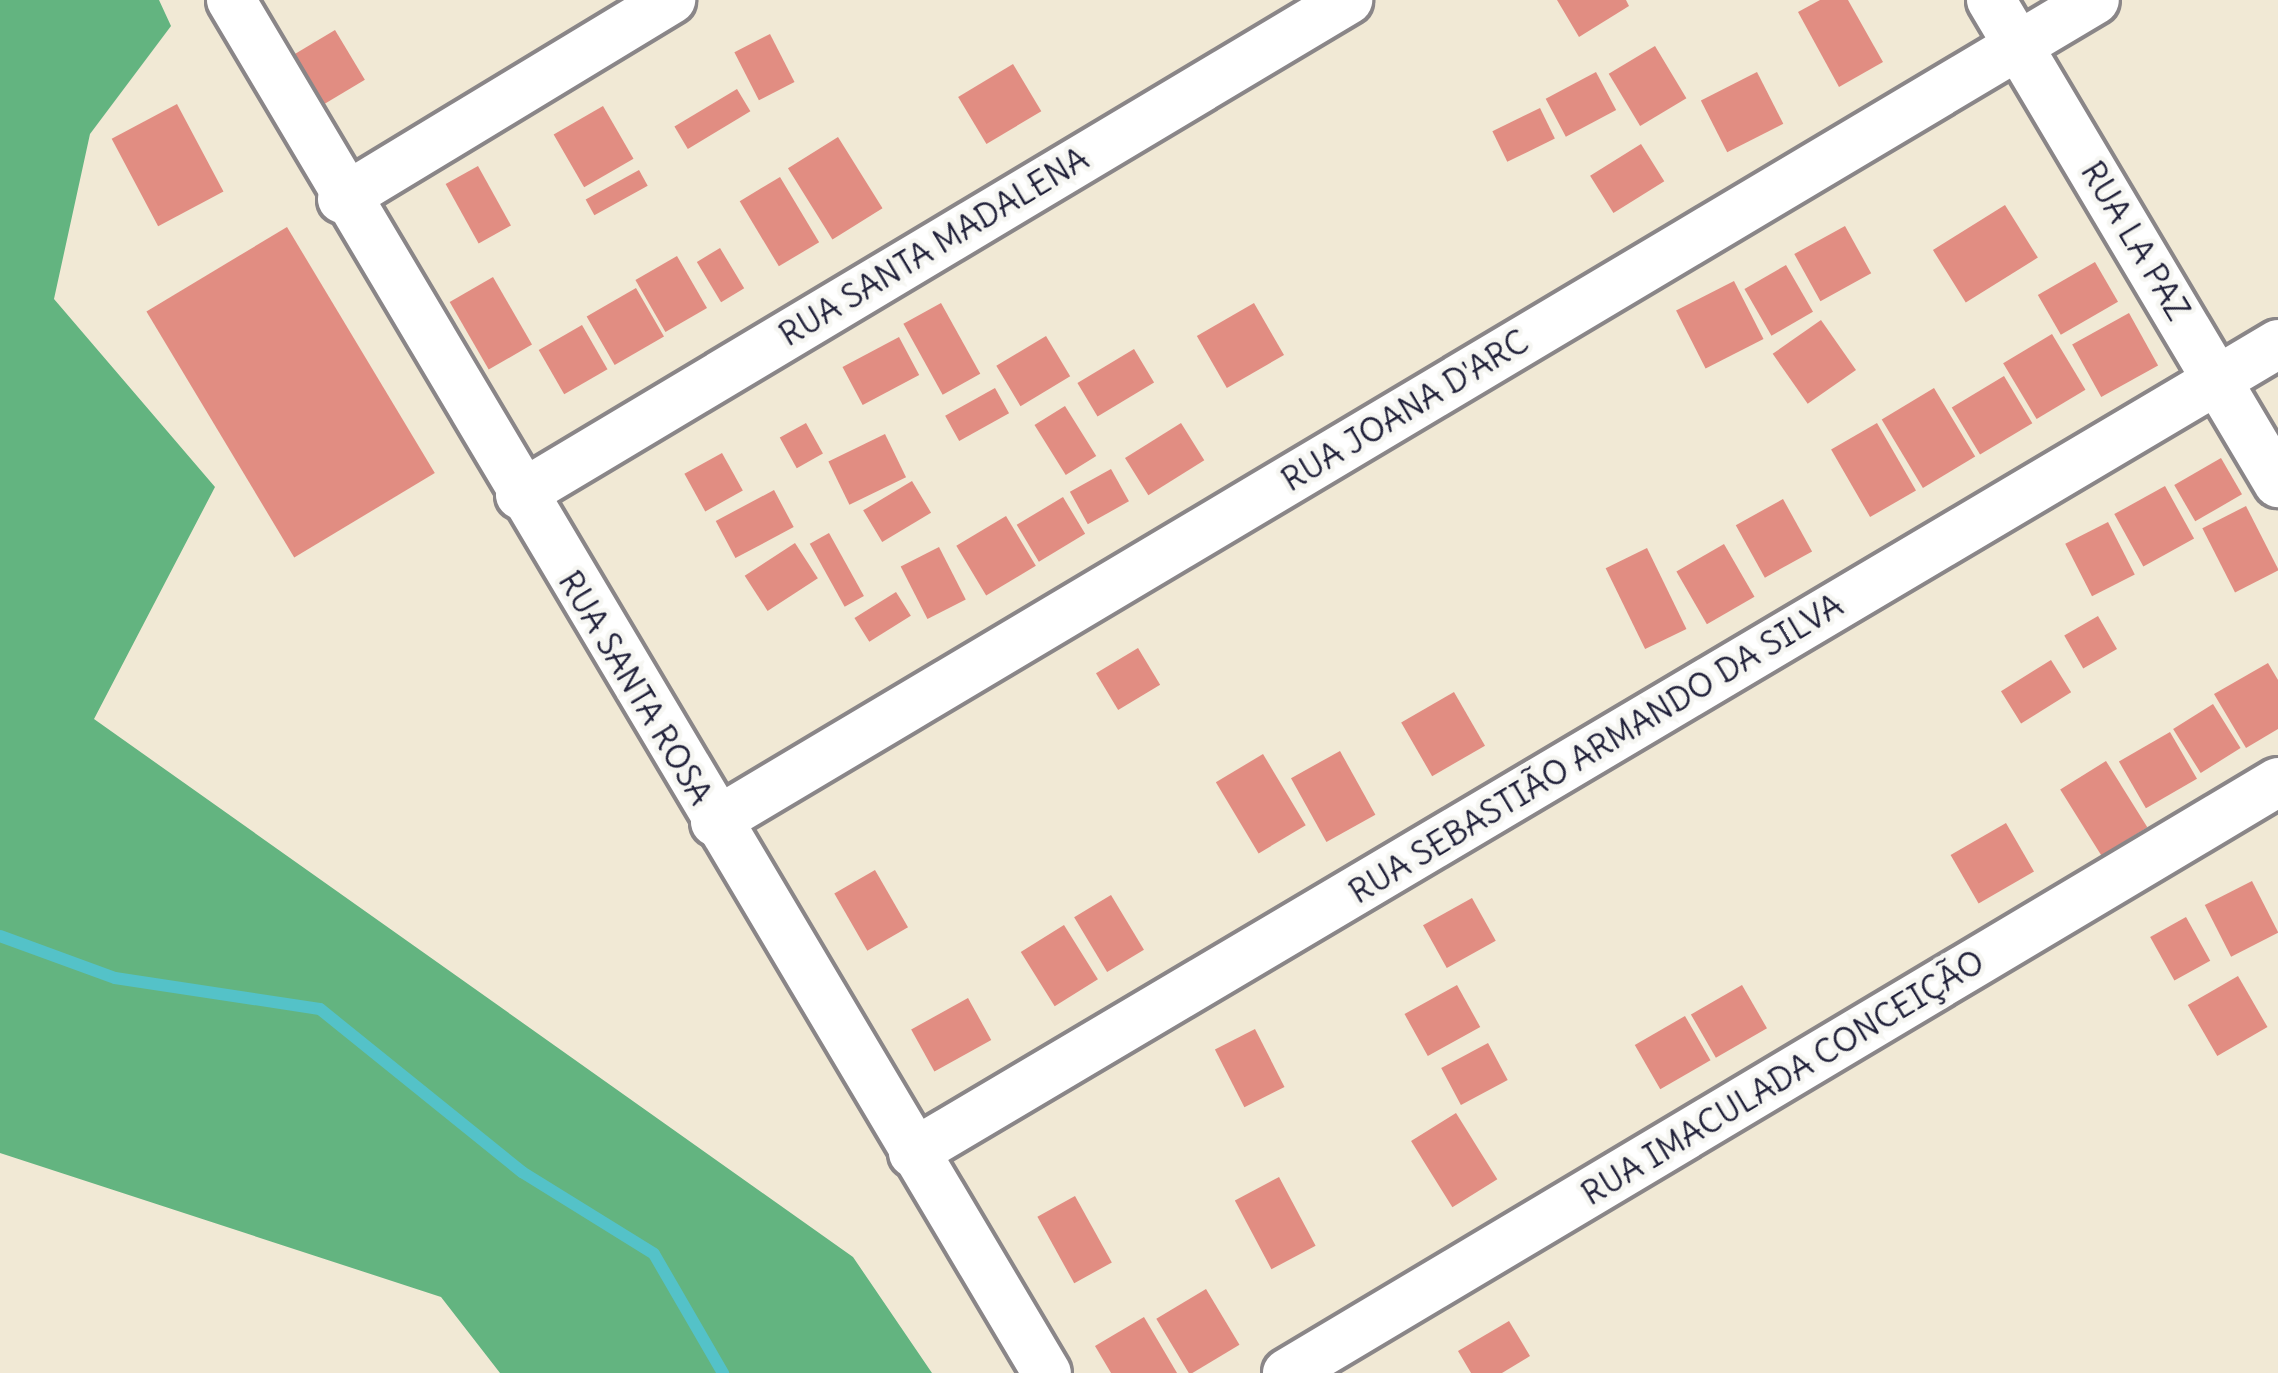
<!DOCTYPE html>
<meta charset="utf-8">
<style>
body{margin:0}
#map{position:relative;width:2278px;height:1373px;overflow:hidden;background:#f1e9d5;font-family:Delius,sans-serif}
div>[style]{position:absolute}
.forest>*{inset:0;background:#63b480}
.stream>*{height:12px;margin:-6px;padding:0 6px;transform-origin:6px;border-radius:6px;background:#54c2c8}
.building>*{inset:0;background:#e18d82;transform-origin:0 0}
.roads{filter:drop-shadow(3px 0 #8a8688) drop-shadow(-3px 0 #8a8688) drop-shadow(0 3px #8a8688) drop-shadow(0 -3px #8a8688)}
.minor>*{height:48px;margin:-24px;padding:0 24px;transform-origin:24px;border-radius:24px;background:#fff}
span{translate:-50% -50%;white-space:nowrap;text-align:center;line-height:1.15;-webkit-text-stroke:9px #f6f6f2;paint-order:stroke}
.street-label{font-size:33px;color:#22223b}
</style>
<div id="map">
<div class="forest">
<i style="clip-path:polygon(0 0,159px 0,171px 26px,90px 134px,54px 299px,215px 487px,94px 719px,853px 1257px,932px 1373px,500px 1373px,441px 1297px,0 1153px)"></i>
</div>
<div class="stream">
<i style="left:0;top:936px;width:122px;rotate:20.1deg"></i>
<i style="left:115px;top:978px;width:207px;rotate:8.6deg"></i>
<i style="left:320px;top:1009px;width:260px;rotate:38.9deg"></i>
<i style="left:522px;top:1172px;width:155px;rotate:31.8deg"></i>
<i style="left:654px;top:1254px;width:138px;rotate:59.9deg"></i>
</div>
<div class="building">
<i style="clip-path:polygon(1557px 0,1626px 0,1629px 6px,1579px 37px)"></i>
<i style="clip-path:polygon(1820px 0,1848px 0,1883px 62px,1839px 87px,1798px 12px)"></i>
<i style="left:335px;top:30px;width:58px;height:58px;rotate:59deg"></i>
<i style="left:770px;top:34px;width:54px;height:40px;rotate:63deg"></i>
<i style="left:1655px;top:46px;width:61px;height:54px;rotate:59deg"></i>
<i style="left:1013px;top:64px;width:55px;height:64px;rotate:59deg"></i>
<i style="left:1596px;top:72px;width:43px;height:57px;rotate:62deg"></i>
<i style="left:1757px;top:72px;width:58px;height:63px;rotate:63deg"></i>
<i style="left:737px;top:89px;width:26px;height:73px;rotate:59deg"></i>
<i style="left:177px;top:104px;width:99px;height:74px;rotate:62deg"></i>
<i style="left:603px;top:106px;width:61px;height:57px;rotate:60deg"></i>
<i style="left:1540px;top:108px;width:34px;height:53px;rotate:64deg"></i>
<i style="left:838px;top:137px;width:84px;height:59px;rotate:58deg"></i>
<i style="left:1641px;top:144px;width:44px;height:60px;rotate:58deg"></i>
<i style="left:478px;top:166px;width:68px;height:37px;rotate:61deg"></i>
<i style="left:639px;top:170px;width:18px;height:61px;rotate:61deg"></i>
<i style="left:780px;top:177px;width:76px;height:47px;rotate:59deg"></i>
<i style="left:2005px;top:205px;width:62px;height:85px;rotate:58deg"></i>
<i style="left:1845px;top:226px;width:54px;height:58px;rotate:61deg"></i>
<i style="left:287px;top:227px;width:287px;height:164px;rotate:59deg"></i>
<i style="left:720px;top:248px;width:47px;height:27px;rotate:59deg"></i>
<i style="left:677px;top:256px;width:60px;height:48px;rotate:60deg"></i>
<i style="left:2095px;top:262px;width:46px;height:66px;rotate:60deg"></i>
<i style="left:1786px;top:265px;width:54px;height:48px;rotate:60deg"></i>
<i style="left:493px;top:277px;width:78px;height:50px;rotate:60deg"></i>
<i style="left:1734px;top:281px;width:65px;height:65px;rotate:63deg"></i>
<i style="left:636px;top:288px;width:56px;height:57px;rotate:60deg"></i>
<i style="left:941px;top:303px;width:81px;height:43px;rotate:61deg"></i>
<i style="left:1254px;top:303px;width:60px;height:66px;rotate:60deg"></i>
<i style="left:2129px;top:313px;width:60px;height:65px;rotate:61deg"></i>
<i style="left:1821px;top:320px;width:61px;height:59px;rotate:55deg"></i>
<i style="left:582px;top:325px;width:51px;height:50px;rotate:60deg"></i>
<i style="left:2052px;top:334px;width:65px;height:57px;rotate:59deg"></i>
<i style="left:1046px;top:336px;width:47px;height:58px;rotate:59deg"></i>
<i style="left:899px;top:337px;width:43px;height:64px;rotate:62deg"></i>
<i style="left:1134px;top:349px;width:39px;height:66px;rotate:59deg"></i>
<i style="left:2004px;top:376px;width:55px;height:61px;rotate:59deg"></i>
<i style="left:995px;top:388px;width:29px;height:57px;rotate:61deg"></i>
<i style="left:1934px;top:388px;width:80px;height:61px;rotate:59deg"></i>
<i style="left:1065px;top:406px;width:59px;height:36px;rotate:58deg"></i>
<i style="left:806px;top:423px;width:35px;height:30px;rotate:61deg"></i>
<i style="left:1181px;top:423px;width:44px;height:66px;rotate:58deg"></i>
<i style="left:1877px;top:423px;width:78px;height:53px;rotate:60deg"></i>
<i style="left:885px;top:434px;width:48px;height:63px;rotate:64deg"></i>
<i style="left:722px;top:453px;width:43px;height:43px;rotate:61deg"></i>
<i style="left:2221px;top:458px;width:42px;height:54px;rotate:60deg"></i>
<i style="left:1111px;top:469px;width:37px;height:47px;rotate:61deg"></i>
<i style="left:912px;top:481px;width:37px;height:57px;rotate:59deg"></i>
<i style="left:2165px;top:486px;width:60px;height:58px;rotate:61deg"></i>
<i style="left:774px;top:490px;width:42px;height:66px;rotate:62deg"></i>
<i style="left:1063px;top:497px;width:43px;height:54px;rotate:59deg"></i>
<i style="left:1783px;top:499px;width:60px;height:54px;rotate:61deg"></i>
<i style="left:2246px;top:506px;width:72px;height:49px;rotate:63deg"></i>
<i style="left:1006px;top:516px;width:58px;height:58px;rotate:59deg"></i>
<i style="left:2108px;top:522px;width:59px;height:48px;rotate:63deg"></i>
<i style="left:829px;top:533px;width:72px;height:22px;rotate:61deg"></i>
<i style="left:795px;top:543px;width:42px;height:60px;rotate:57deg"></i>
<i style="left:1724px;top:544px;width:61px;height:55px;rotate:60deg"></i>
<i style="left:939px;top:547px;width:59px;height:43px;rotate:63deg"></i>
<i style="left:1647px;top:548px;width:90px;height:46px;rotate:64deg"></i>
<i style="left:896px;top:592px;width:28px;height:49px;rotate:58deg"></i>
<i style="left:2098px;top:616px;width:38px;height:39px;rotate:60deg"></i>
<i style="left:1138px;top:648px;width:43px;height:49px;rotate:59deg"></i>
<i style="left:2051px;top:660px;width:38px;height:59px;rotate:58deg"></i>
<i style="clip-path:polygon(2268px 663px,2278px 680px,2278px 729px,2246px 748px,2214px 694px)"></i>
<i style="left:1454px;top:692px;width:62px;height:61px;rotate:60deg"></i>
<i style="left:2213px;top:704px;width:52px;height:47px;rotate:58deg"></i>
<i style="left:2170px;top:732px;width:54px;height:59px;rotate:60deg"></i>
<i style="left:1340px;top:751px;width:73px;height:56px;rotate:61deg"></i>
<i style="left:1263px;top:754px;width:83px;height:55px;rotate:59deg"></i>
<i style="left:2106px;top:761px;width:78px;height:54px;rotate:58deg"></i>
<i style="left:2006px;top:823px;width:56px;height:64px;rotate:60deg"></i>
<i style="left:875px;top:870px;width:66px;height:47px;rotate:60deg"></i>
<i style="left:2252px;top:881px;width:58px;height:53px;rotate:63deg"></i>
<i style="left:1111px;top:895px;width:64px;height:43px;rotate:59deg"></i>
<i style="left:1472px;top:898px;width:49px;height:56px;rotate:61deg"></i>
<i style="left:2186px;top:917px;width:50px;height:41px;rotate:61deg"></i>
<i style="left:1064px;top:925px;width:64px;height:51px;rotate:58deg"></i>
<i style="left:2238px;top:976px;width:59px;height:58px;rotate:60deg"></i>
<i style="left:1457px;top:985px;width:48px;height:60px;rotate:61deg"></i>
<i style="left:1742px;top:985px;width:50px;height:59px;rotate:60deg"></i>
<i style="left:968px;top:998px;width:48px;height:65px;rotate:61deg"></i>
<i style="left:1685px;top:1016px;width:51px;height:58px;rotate:60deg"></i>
<i style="left:1255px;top:1029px;width:65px;height:45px;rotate:63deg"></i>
<i style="left:1488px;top:1043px;width:42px;height:53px;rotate:62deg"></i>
<i style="left:1456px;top:1113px;width:78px;height:53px;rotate:58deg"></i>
<i style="left:1279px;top:1177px;width:78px;height:50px;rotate:62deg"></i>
<i style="left:1075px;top:1196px;width:76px;height:43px;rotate:61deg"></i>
<i style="left:1206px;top:1289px;width:65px;height:58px;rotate:59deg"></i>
<i style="clip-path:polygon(1144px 1317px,1177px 1373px,1111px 1373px,1095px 1346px)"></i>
<i style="clip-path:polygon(1509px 1321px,1530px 1356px,1502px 1373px,1471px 1373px,1458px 1351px)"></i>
</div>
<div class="roads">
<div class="minor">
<i style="left:231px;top:0;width:1597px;rotate:59.28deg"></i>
<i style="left:1991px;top:0;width:562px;rotate:59.28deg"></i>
<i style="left:342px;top:199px;width:385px;rotate:-31.2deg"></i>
<i style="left:520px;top:495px;width:965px;rotate:-30.87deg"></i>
<i style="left:715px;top:822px;width:1606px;rotate:-30.78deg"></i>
<i style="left:913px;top:1153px;width:1587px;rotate:-30.65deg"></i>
<i style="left:1287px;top:1373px;width:1154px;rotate:-30.81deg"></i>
</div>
</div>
<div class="street-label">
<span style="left:2135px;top:241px;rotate:59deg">RUA LA PAZ</span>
<span style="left:934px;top:247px;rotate:-31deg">RUA SANTA MADALENA</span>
<span style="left:1405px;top:411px;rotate:-31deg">RUA JOANA D'ARC</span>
<span style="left:635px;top:688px;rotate:59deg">RUA SANTA ROSA</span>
<span style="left:1596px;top:749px;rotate:-31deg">RUA SEBASTIÃO ARMANDO DA SILVA</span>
<span style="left:1783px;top:1078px;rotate:-31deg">RUA IMACULADA CONCEIÇÃO</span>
</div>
</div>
